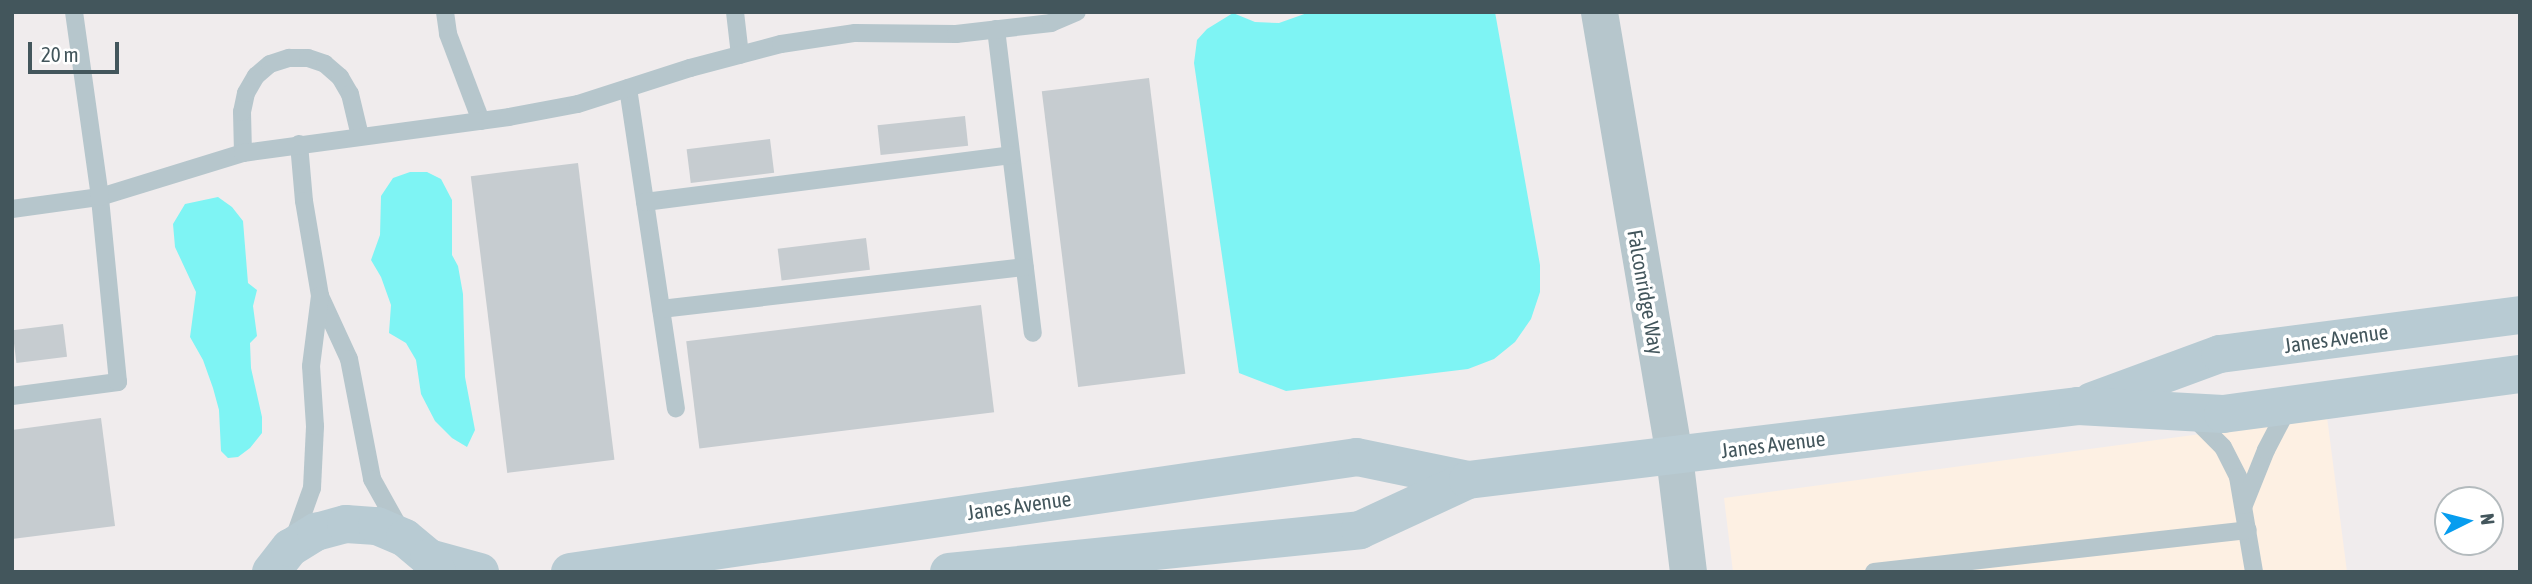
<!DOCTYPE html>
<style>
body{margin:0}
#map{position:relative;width:2532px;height:584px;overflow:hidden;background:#f0eced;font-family:"Asap Condensed",sans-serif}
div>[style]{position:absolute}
.commercial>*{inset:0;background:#fdf0e3}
.water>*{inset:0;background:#7ef4f4}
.building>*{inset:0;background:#c6ccd0;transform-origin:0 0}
.lane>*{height:18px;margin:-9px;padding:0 9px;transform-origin:9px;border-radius:9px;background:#b6c6cc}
.street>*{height:37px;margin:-18.5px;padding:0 18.5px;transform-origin:18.5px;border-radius:18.5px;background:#b6c6cc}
.secondary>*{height:38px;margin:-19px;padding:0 19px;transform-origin:19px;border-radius:19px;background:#b8cbd3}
span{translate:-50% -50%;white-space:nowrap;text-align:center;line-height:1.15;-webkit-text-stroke:7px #fff;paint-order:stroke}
.street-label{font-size:21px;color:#43565c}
.frame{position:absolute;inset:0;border:14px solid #43565c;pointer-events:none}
.north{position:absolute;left:2434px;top:486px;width:70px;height:70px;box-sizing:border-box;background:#fff;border:2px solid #b4bbbe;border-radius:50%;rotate:84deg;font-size:19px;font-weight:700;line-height:28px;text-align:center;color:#43565c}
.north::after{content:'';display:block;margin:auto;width:24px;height:32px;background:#079def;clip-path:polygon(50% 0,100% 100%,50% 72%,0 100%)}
.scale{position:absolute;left:28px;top:42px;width:91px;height:32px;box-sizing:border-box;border:4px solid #43565c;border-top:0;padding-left:9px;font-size:21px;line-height:24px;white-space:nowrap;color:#43565c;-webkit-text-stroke:5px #fff;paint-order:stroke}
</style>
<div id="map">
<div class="commercial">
<i style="clip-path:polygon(2327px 417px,2347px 572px,1733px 572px,1724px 498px)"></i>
</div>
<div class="water">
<i style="clip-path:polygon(1310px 12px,1495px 12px,1540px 265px,1540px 292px,1531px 319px,1515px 342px,1494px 359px,1468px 369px,1286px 391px,1239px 373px,1194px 63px,1197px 40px,1207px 29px,1233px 13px,1255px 22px,1279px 23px)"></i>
<i style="clip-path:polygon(410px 172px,427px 172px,441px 179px,452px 200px,452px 255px,458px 266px,463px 294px,465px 377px,475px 430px,467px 447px,452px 438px,435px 421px,421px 394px,416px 360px,406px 343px,389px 333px,391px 305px,381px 277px,371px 260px,380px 235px,381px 196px,393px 178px)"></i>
<i style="clip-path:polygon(218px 197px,232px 207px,243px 221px,248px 283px,257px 290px,253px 306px,257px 336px,250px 343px,251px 368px,262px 417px,262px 433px,250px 448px,238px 457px,228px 458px,221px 451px,219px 410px,213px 388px,203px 360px,190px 337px,196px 292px,175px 247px,173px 224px,185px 204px)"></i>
</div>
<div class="building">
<i style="left:1149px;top:78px;width:298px;height:108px;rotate:83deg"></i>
<i style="left:965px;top:116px;width:30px;height:88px;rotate:84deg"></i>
<i style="left:770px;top:139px;width:34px;height:84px;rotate:83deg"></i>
<i style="left:578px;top:163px;width:299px;height:108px;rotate:83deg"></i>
<i style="left:866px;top:238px;width:32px;height:89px;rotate:83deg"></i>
<i style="left:981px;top:305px;width:108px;height:297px;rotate:83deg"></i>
<i style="left:63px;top:324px;width:33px;height:51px;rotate:83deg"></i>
<i style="clip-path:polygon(101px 418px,115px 526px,12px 539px,12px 430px)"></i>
</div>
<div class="lane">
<i style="left:445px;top:12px;width:22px;rotate:82deg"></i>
<i style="left:448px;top:34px;width:93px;rotate:69.2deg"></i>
<i style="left:735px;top:12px;width:43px;rotate:83.4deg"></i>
<i style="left:996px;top:29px;width:306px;rotate:83.1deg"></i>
<i style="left:628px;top:88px;width:324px;rotate:81.5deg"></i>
<i style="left:299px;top:144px;width:57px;rotate:85deg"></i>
<i style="left:304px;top:201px;width:96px;rotate:80.4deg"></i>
<i style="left:320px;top:296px;width:69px;rotate:65.3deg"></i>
<i style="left:349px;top:359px;width:122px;rotate:79.1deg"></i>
<i style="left:372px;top:479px;width:57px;rotate:60.8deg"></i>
<i style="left:243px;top:153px;width:41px;rotate:-91.4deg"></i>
<i style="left:242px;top:112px;width:19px;rotate:-78deg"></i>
<i style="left:246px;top:93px;width:20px;rotate:-60deg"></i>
<i style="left:256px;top:76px;width:18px;rotate:-41deg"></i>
<i style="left:270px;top:64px;width:20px;rotate:-18deg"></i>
<i style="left:289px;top:58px;width:19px"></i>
<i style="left:308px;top:58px;width:18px;rotate:19deg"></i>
<i style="left:325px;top:64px;width:20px;rotate:41deg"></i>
<i style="left:340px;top:77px;width:20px;rotate:60deg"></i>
<i style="left:350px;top:94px;width:43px;rotate:76.6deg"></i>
<i style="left:645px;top:202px;width:369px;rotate:-7.3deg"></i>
<i style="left:12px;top:209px;width:89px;rotate:-7.8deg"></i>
<i style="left:100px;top:197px;width:150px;rotate:-17.1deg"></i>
<i style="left:243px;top:153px;width:268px;rotate:-7.7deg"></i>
<i style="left:509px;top:117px;width:70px;rotate:-10.7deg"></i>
<i style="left:578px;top:104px;width:118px;rotate:-17.8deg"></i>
<i style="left:690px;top:68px;width:94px;rotate:-14.8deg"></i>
<i style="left:781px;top:44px;width:75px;rotate:-8.5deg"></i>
<i style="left:855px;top:33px;width:101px;rotate:0.6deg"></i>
<i style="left:956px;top:34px;width:96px;rotate:-6.6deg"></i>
<i style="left:1051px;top:23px;width:28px;rotate:-23deg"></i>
<i style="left:661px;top:309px;width:366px;rotate:-6.6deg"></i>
<i style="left:12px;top:396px;width:107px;rotate:-7.5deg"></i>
<i style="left:118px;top:382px;width:186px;rotate:-95.6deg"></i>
<i style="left:100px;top:197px;width:187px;rotate:-98deg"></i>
<i style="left:2191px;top:415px;width:45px;rotate:45deg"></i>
<i style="left:2223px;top:447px;width:34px;rotate:63deg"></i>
<i style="left:2238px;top:477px;width:96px;rotate:80.4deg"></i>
<i style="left:2244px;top:505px;width:59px;rotate:-68.2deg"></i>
<i style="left:2266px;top:450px;width:50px;rotate:-62.4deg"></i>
<i style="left:293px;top:541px;width:56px;rotate:-70.3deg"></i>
<i style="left:312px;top:488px;width:62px;rotate:-87.2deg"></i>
<i style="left:315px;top:426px;width:60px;rotate:-93.8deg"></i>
<i style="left:311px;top:366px;width:71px;rotate:-82.7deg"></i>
<i style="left:1874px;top:572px;width:376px;rotate:-6.4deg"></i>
</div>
<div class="street">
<i style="left:1599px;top:12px;width:450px;rotate:80.4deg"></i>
<i style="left:1674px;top:456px;width:117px;rotate:83.1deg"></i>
</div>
<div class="secondary">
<i style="left:2092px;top:401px;width:136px;rotate:-20.2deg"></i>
<i style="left:2220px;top:354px;width:303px;rotate:-7.4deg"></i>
<i style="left:429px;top:558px;width:53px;rotate:15.4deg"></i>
<i style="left:271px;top:572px;width:31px;rotate:-52deg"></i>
<i style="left:290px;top:548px;width:31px;rotate:-32deg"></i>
<i style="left:316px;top:532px;width:31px;rotate:-15deg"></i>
<i style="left:346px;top:524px;width:31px;rotate:4deg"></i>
<i style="left:377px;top:526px;width:30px;rotate:23deg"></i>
<i style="left:405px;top:538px;width:31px;rotate:40deg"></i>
<i style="left:429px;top:558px;width:16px;rotate:60deg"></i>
<i style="left:570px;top:572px;width:795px;rotate:-8.31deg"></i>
<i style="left:1357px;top:457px;width:113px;rotate:11.7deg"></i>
<i style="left:949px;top:572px;width:413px;rotate:-5.8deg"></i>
<i style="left:1360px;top:530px;width:119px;rotate:-24.8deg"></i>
<i style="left:1468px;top:480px;width:614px;rotate:-6.92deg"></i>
<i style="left:2078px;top:406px;width:145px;rotate:3.2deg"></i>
<i style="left:2223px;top:414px;width:300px;rotate:-7.7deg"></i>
</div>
<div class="street-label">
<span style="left:1646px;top:292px;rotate:80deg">Falconridge Way</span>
<span style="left:2336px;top:338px;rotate:-8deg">Janes Avenue</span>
<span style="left:1773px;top:444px;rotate:-7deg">Janes Avenue</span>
<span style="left:1019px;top:505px;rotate:-8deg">Janes Avenue</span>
</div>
<div class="frame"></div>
<div class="north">N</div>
<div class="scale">20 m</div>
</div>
